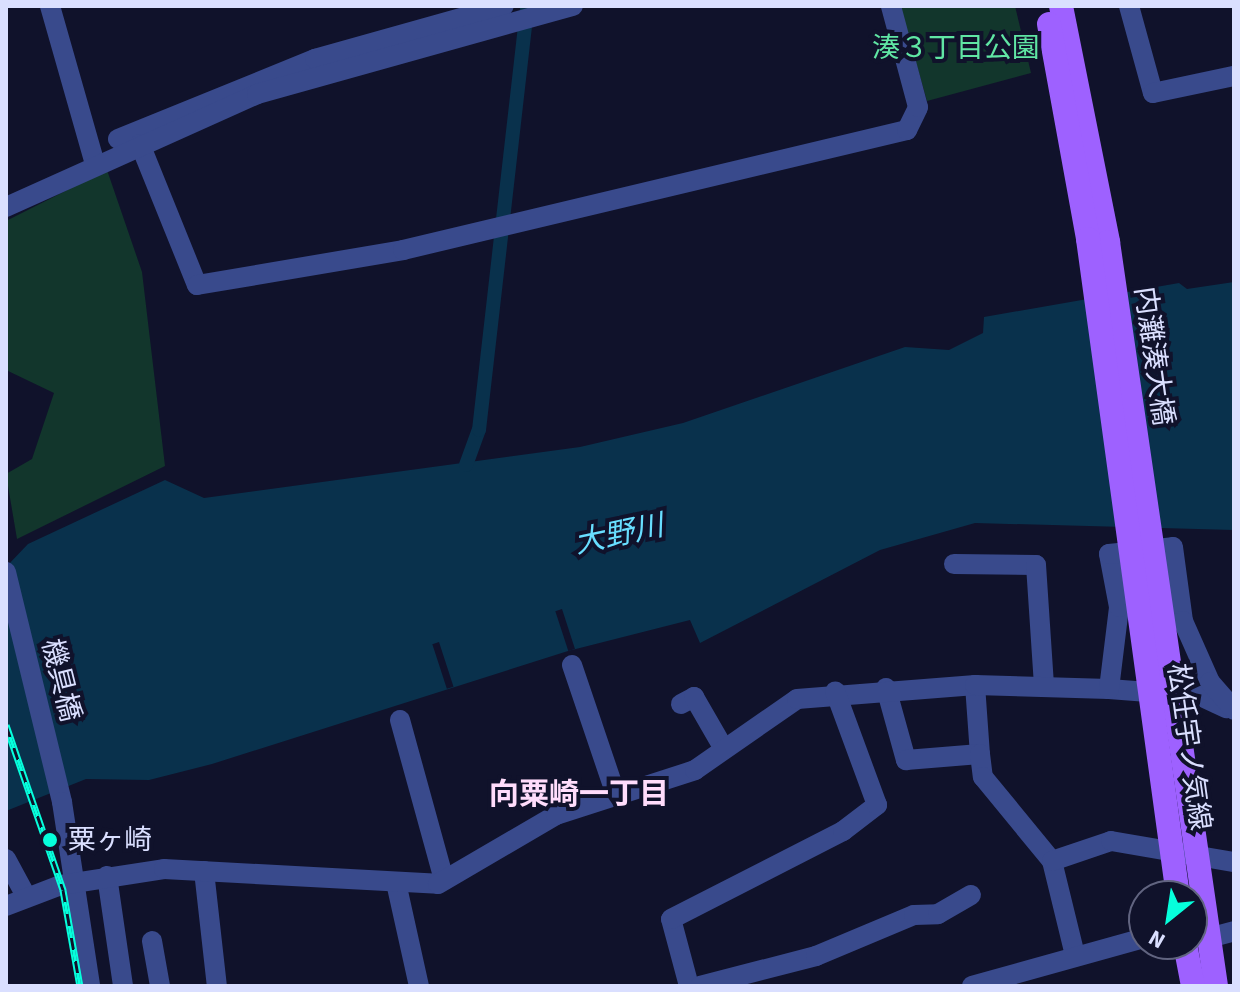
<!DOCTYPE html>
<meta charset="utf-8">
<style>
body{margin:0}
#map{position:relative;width:1240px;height:992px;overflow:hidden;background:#10122b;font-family:"Source Sans 3","Noto Sans JP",sans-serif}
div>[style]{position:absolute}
.green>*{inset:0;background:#12362c}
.water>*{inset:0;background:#09314c}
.pier>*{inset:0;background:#10122b;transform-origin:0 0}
.canal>*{height:14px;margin:-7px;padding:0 7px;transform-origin:7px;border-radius:7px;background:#09314c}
.minor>*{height:20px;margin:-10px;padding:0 10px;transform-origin:10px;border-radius:10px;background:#394a8c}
.major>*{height:24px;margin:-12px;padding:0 12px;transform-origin:12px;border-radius:12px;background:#9e61ff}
.rail>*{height:7px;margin-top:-3.5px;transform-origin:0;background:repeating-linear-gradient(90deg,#10122b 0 12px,#06ffdc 0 24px);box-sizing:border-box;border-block:2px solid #06ffdc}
.dots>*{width:22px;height:22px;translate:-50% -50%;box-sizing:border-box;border:4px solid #10122b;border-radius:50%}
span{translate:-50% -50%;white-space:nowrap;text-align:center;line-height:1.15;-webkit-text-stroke:8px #10122b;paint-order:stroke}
.park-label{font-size:28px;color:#60e6a4}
.street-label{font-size:28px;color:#dadfff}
.poi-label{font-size:28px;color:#dadfff}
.left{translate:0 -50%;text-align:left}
.water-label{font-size:30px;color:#68deff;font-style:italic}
.neighbourhood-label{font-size:30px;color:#ffdcfb;font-weight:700}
.frame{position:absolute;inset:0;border:8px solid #dadfff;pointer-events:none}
.north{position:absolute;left:1128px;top:880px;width:80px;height:80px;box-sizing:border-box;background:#10122b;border:2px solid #616480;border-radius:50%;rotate:210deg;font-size:22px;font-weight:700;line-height:32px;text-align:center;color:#dadfff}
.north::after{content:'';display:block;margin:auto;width:28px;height:36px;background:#06ffdc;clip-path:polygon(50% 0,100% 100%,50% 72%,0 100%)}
</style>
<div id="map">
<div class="green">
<i style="clip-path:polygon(900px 6px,1015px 6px,1031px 73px,927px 101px)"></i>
<i style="clip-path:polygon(107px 170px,142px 272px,165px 466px,17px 539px,6px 474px,32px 459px,54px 393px,6px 370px,6px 221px)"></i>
</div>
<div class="water">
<i style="clip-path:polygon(1234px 282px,1234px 530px,975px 523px,880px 550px,700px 643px,690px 620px,568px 651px,212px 764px,149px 780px,86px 779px,6px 811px,6px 567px,28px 544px,165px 480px,204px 498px,580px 447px,683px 423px,905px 347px,949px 350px,983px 333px,984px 317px,1179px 283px,1187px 289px)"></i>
</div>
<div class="pier">
<i style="left:562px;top:609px;width:42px;height:7px;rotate:72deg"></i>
<i style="left:439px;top:642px;width:47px;height:7px;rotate:72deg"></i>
</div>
<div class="canal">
<i style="left:466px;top:465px;width:37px;rotate:-70deg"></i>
<i style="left:479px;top:430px;width:427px;rotate:-83.5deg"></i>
</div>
<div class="minor">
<i style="left:50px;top:6px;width:164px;rotate:74.1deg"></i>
<i style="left:1129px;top:6px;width:90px;rotate:74.6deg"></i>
<i style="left:1153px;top:93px;width:83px;rotate:-11.9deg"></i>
<i style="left:118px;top:139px;width:213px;rotate:-22.1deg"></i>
<i style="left:315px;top:59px;width:196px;rotate:-15.7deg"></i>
<i style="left:140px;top:144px;width:152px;rotate:68deg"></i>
<i style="left:197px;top:285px;width:209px;rotate:-9.6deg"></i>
<i style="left:403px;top:250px;width:518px;rotate:-13.39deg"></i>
<i style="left:907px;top:130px;width:25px;rotate:-64deg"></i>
<i style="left:918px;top:107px;width:105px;rotate:-105deg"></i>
<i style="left:6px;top:207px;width:275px;rotate:-24.2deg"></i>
<i style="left:257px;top:94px;width:328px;rotate:-15.6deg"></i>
<i style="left:954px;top:564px;width:82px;rotate:0.7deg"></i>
<i style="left:1036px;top:565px;width:120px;rotate:86.2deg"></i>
<i style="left:6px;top:572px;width:237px;rotate:76.3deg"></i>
<i style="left:62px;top:802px;width:186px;rotate:81.3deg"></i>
<i style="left:572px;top:665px;width:140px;rotate:71.3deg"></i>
<i style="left:975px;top:685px;width:69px;rotate:85.9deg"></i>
<i style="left:886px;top:688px;width:75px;rotate:74.5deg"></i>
<i style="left:906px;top:760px;width:74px;rotate:-4.6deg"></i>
<i style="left:980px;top:754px;width:23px;rotate:83deg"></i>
<i style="left:983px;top:777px;width:109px;rotate:50.6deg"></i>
<i style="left:1052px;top:861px;width:97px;rotate:76.3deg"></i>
<i style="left:1109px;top:689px;width:91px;rotate:4.4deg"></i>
<i style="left:1200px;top:696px;width:29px;rotate:25deg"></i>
<i style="left:681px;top:704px;width:15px;rotate:-28deg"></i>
<i style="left:694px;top:697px;width:60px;rotate:60deg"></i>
<i style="left:400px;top:720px;width:166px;rotate:74.6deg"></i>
<i style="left:6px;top:859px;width:42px;rotate:61.6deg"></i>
<i style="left:1052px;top:861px;width:62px;rotate:-18.7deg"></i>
<i style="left:1111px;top:841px;width:125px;rotate:9.7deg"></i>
<i style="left:204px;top:871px;width:116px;rotate:83.6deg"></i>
<i style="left:107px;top:876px;width:111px;rotate:81.7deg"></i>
<i style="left:397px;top:887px;width:101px;rotate:77.5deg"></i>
<i style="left:6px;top:906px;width:59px;rotate:-20.9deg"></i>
<i style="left:61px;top:885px;width:104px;rotate:-8.8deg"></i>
<i style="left:164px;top:869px;width:274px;rotate:3.1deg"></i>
<i style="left:438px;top:884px;width:137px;rotate:-30.3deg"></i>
<i style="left:556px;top:815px;width:146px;rotate:-17.9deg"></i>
<i style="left:695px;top:770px;width:124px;rotate:-34.8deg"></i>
<i style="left:797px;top:699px;width:179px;rotate:-4.5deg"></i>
<i style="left:975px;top:685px;width:134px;rotate:1.7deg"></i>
<i style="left:1109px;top:689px;width:83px;rotate:-83deg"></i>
<i style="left:1119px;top:607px;width:54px;rotate:-100.7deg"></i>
<i style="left:1109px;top:554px;width:64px;rotate:-6.2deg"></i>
<i style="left:1173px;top:547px;width:75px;rotate:82.3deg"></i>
<i style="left:1183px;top:621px;width:67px;rotate:66.1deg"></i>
<i style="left:1210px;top:682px;width:37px;rotate:49deg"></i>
<i style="left:1192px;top:933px;width:14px;rotate:25deg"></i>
<i style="left:1205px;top:939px;width:30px;rotate:-15deg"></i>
<i style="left:152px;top:941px;width:46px;rotate:79.9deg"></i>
<i style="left:689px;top:986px;width:69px;rotate:-105deg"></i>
<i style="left:671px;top:919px;width:193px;rotate:-27.1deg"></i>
<i style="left:843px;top:831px;width:43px;rotate:-37.4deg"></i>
<i style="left:877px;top:805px;width:121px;rotate:-110.2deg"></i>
<i style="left:700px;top:986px;width:120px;rotate:-14.5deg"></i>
<i style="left:816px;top:956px;width:106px;rotate:-22.7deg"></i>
<i style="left:914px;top:915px;width:24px;rotate:-2deg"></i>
<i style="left:938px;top:914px;width:38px;rotate:-30deg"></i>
<i style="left:972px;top:986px;width:179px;rotate:-15.6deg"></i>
</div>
<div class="major">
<i style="left:1061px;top:6px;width:241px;rotate:78.7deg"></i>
<i style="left:1108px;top:242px;width:752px;rotate:81.74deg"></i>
<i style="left:1049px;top:24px;width:219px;rotate:79.7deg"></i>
<i style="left:1088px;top:239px;width:663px;rotate:82.2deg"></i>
<i style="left:1185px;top:944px;width:43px;rotate:79.2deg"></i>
</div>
<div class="rail">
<i style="left:6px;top:725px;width:175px;rotate:70.9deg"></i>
<i style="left:63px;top:890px;width:97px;rotate:80deg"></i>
</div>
<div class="dots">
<i style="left:50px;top:840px;background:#06ffdc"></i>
</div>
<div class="park-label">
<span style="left:956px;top:48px">湊３丁目公園</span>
</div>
<div class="street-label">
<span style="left:1154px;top:356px;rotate:82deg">内灘湊大橋</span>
<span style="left:61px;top:680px;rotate:76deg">機具橋</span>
<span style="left:1189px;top:747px;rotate:82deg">松任宇ノ気線</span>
</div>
<div class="poi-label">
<span class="left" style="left:68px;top:840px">粟ヶ崎</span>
</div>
<div class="water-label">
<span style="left:619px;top:535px;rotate:-12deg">大野川</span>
</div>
<div class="neighbourhood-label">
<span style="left:579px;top:795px">向粟崎一丁目</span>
</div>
<div class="frame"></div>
<div class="north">N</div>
</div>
